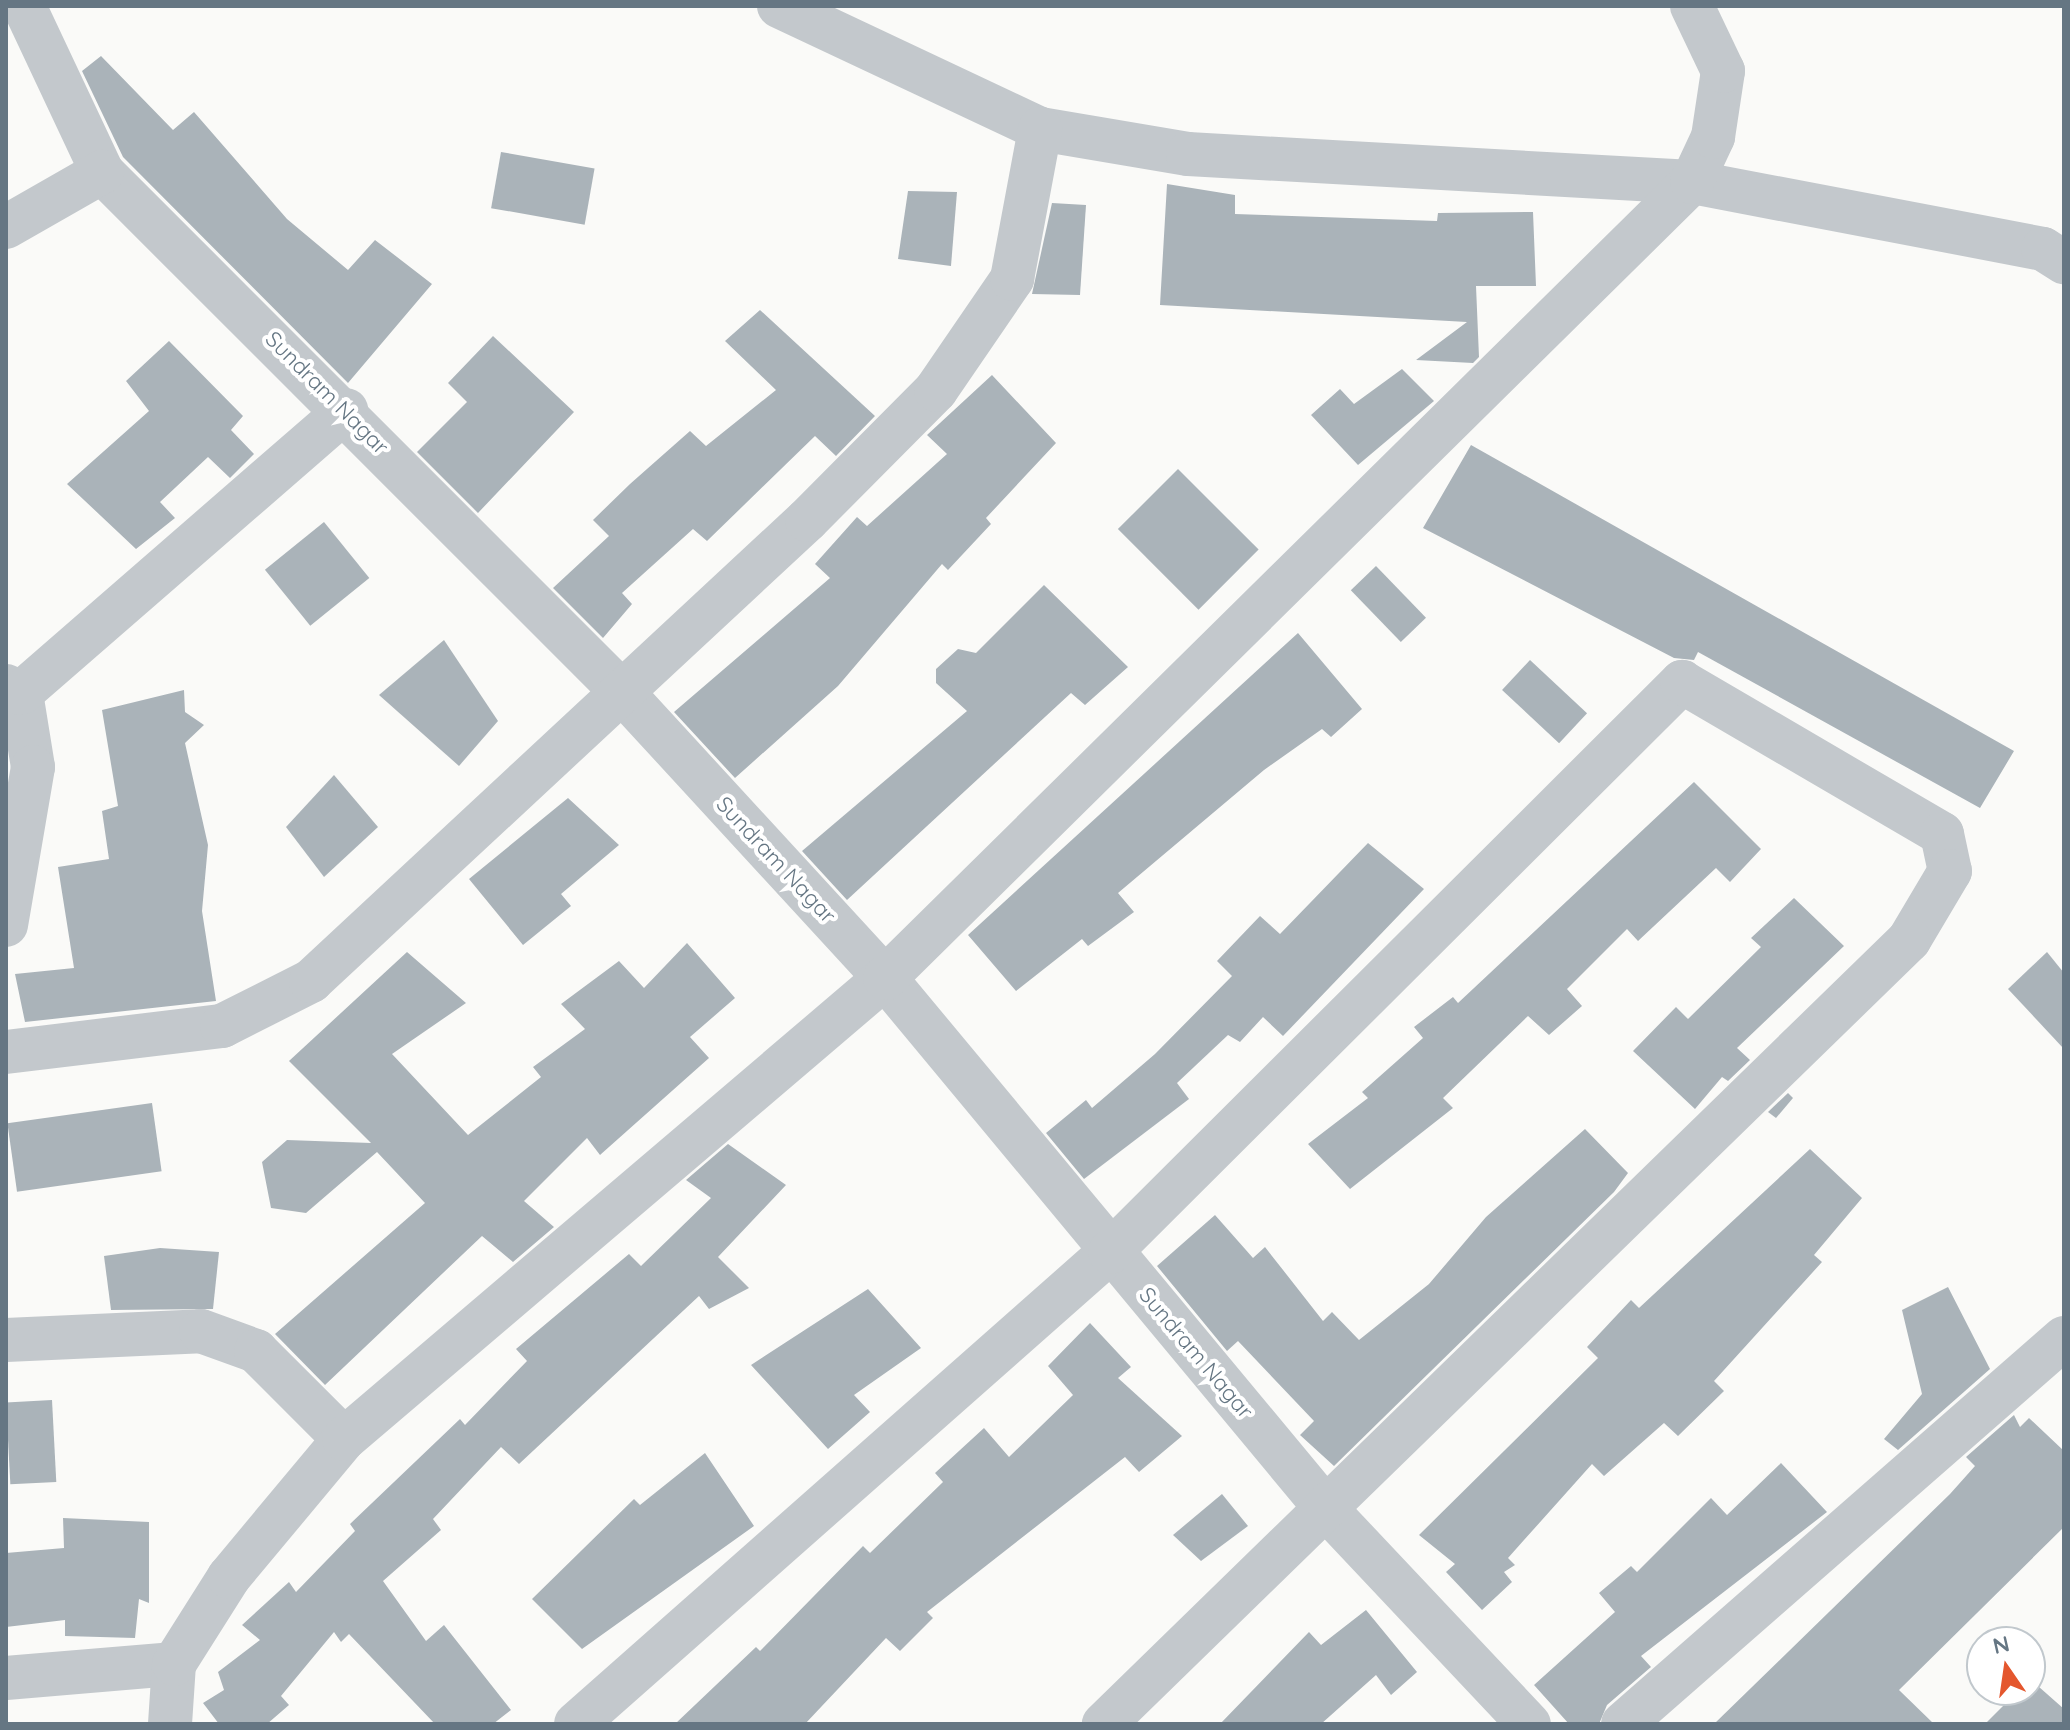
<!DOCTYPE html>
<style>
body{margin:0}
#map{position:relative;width:2070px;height:1730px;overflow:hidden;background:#fafaf8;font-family:Quicksand,sans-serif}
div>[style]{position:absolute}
.building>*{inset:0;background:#aab3b9;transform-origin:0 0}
.minor>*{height:44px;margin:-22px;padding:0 22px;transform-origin:22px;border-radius:22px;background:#c3c8cc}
span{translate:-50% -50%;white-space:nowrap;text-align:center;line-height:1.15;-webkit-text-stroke:8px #fff;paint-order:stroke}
.street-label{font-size:22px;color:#657683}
.frame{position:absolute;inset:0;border:8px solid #657683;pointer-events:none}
.north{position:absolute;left:1966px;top:1626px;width:80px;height:80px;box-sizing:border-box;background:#fff;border:2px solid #c1c8cd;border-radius:50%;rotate:347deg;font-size:22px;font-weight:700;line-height:32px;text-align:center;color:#657683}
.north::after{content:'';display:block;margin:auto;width:28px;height:36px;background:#e4572e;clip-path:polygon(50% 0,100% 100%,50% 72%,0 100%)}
</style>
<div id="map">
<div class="building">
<i style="clip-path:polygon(101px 56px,173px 130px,194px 112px,287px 219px,348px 270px,375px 240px,432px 284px,348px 383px,123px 157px,82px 71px)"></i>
<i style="left:501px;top:152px;width:95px;height:57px;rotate:10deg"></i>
<i style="clip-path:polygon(1167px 184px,1235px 195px,1235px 214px,1437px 221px,1438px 213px,1533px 212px,1536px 286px,1476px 286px,1479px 357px,1473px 363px,1416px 360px,1467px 322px,1160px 305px)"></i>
<i style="clip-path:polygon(908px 191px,957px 192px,951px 266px,898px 259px)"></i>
<i style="clip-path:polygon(1052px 203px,1086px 205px,1080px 295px,1032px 294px)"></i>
<i style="clip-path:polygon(760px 310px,875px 416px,836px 456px,815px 436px,707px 541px,693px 529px,622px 593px,632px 604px,603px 638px,553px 588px,609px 536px,593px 520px,630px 484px,690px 431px,706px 446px,776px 390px,725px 341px)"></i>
<i style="clip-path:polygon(493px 336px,574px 412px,478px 513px,417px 452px,467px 402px,448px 383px)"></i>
<i style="clip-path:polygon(169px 341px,243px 416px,231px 430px,254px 454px,230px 478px,208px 457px,160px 502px,175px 518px,136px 549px,67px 484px,149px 411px,126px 381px)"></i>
<i style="clip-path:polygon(1402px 369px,1434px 401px,1358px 465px,1311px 415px,1340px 389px,1354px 404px)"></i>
<i style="clip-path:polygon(992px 375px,1056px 443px,986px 518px,991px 524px,948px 570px,942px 564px,838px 686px,735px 778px,674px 712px,830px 578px,815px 564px,857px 517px,867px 526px,947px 454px,927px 435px)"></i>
<i style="clip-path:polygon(1471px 445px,2014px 751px,1980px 808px,1698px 652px,1694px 660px,1674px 658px,1423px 528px)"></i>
<i style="left:1178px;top:469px;width:114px;height:85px;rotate:45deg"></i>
<i style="left:324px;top:522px;width:72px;height:76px;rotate:51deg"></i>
<i style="left:1376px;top:566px;width:72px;height:35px;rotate:46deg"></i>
<i style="clip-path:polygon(1044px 585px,1128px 667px,1085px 705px,1071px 693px,847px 900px,802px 851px,967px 711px,936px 683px,936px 669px,958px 649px,976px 653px)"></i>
<i style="clip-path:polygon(1298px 633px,1362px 709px,1331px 737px,1322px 729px,1264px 770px,1118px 893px,1134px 912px,1088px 946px,1082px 939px,1016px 991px,968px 935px)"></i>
<i style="clip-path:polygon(444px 640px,498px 721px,459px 766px,379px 695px)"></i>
<i style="left:1530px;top:660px;width:78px;height:41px;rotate:43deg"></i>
<i style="clip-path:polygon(184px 690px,185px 712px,204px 725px,185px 743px,208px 845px,202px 911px,216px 1001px,25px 1022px,15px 974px,74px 968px,58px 867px,109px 859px,102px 811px,118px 806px,102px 710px)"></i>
<i style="clip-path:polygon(334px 775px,378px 827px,324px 877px,286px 827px)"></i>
<i style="clip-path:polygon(1694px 782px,1761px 849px,1730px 882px,1716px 868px,1638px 941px,1627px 929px,1567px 989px,1582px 1006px,1549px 1035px,1528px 1016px,1443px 1098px,1453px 1108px,1350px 1189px,1308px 1144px,1368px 1098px,1362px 1092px,1423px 1038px,1414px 1027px,1453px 997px,1458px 1003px)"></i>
<i style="clip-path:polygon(568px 798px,619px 845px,561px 894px,571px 906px,523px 945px,469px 879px)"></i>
<i style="clip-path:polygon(1368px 843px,1424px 889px,1283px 1036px,1263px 1017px,1240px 1042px,1228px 1035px,1177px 1083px,1189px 1099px,1084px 1179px,1046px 1133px,1086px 1100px,1092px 1108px,1155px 1054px,1232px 976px,1217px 961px,1260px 916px,1280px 934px)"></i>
<i style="clip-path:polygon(1794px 898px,1844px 946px,1737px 1048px,1750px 1060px,1728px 1081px,1722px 1077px,1695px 1109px,1633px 1051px,1676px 1007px,1688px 1019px,1761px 947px,1751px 938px)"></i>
<i style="clip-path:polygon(687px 943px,735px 998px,690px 1037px,709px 1058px,600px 1155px,587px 1138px,524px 1201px,554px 1227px,513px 1262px,482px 1236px,325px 1385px,275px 1334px,425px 1203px,377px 1152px,306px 1213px,271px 1208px,262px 1162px,287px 1140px,371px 1143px,289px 1061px,407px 952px,466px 1003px,392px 1054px,468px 1135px,541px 1077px,533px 1067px,585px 1029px,561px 1004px,619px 961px,644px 988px)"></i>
<i style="clip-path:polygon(2047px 952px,2064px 973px,2064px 1049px,2008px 989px)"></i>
<i style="clip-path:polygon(1788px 1093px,1793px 1098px,1776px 1118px,1768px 1112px)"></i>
<i style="left:152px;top:1103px;width:69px;height:146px;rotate:82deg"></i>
<i style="clip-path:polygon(1585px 1129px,1628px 1173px,1614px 1192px,1334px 1466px,1300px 1435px,1314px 1421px,1238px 1341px,1227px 1351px,1157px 1266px,1215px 1215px,1253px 1258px,1265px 1247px,1323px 1321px,1332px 1312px,1359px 1340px,1429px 1284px,1486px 1217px)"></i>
<i style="clip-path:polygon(728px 1144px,786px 1185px,718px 1257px,749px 1288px,709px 1309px,699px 1296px,519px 1464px,501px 1447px,433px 1519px,441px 1530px,383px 1581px,426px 1641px,444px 1625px,511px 1710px,493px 1724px,435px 1724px,349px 1634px,341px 1642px,334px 1632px,281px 1696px,289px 1705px,267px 1724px,219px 1724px,203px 1703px,224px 1690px,218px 1672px,260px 1640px,242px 1625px,289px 1582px,296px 1592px,355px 1531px,350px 1524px,460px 1419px,465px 1425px,527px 1361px,516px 1349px,629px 1254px,641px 1266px,711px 1198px,686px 1180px)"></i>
<i style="clip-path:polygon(1810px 1149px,1862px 1198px,1814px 1255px,1822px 1262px,1714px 1381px,1724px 1391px,1678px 1436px,1664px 1423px,1604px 1476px,1592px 1464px,1508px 1558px,1515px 1565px,1504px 1572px,1512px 1582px,1482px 1610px,1446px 1572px,1455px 1564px,1419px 1535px,1598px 1358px,1587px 1347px,1631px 1300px,1639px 1308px)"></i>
<i style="clip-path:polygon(160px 1248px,219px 1252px,213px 1309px,111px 1310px,104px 1256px)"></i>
<i style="clip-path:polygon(1948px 1287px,1990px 1369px,1898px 1450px,1884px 1439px,1922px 1394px,1902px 1310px)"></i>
<i style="clip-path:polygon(868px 1289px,921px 1348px,854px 1395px,870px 1412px,828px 1449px,751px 1365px)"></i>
<i style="clip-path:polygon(1090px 1323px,1131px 1367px,1118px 1378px,1182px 1436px,1139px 1472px,1125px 1457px,927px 1612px,933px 1618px,900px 1651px,886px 1638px,805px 1724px,675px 1724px,756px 1647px,760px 1651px,863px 1546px,870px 1553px,943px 1482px,935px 1473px,984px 1428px,1009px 1457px,1073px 1395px,1048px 1366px)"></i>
<i style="left:52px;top:1400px;width:82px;height:46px;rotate:87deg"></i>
<i style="clip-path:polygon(2014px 1415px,2020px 1427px,2029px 1418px,2064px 1451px,2064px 1527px,1899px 1690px,1934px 1724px,1714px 1724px,1950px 1494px,1975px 1466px,1966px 1457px)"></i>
<i style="clip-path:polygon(705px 1453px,754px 1526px,582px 1649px,532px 1599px,634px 1499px,640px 1505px)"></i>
<i style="clip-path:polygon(1781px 1463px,1827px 1512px,1641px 1656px,1651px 1667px,1607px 1705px,1599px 1724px,1569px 1724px,1534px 1685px,1615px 1612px,1599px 1593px,1631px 1566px,1637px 1572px,1711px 1498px,1727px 1515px)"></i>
<i style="clip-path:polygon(1222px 1494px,1248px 1526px,1201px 1561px,1173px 1535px)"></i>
<i style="clip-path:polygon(63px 1518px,149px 1522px,149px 1603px,139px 1599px,135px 1638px,65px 1636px,65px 1620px,6px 1627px,6px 1553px,64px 1548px)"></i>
<i style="clip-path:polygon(1366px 1610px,1417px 1672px,1391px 1695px,1376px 1675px,1321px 1724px,1220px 1724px,1309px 1632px,1321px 1645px)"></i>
<i style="clip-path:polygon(2030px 1679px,2064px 1709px,2064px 1724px,1985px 1724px,2019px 1690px,2030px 1690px)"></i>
</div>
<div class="minor">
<i style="left:24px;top:6px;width:183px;rotate:64.8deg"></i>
<i style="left:102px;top:172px;width:735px;rotate:45deg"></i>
<i style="left:622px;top:692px;width:389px;rotate:47.4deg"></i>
<i style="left:885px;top:978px;width:693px;rotate:50.27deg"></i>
<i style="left:1328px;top:1511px;width:293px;rotate:46.7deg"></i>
<i style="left:779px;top:6px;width:289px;rotate:25.2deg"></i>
<i style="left:1040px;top:129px;width:150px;rotate:9.6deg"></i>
<i style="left:1188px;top:154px;width:505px;rotate:3.18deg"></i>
<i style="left:1692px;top:182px;width:357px;rotate:10.8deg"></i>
<i style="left:2043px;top:249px;width:25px;rotate:32deg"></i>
<i style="left:6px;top:227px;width:111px;rotate:-29.8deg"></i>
<i style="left:6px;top:686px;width:17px;rotate:25deg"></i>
<i style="left:21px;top:693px;width:75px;rotate:80.8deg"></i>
<i style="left:33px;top:767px;width:160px;rotate:99.7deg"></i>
<i style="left:21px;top:693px;width:431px;rotate:-41deg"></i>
<i style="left:6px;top:1052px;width:218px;rotate:-6.9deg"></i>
<i style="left:222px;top:1026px;width:100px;rotate:-26.8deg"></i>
<i style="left:311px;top:981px;width:677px;rotate:-42.91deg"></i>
<i style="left:807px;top:520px;width:183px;rotate:-45.2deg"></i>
<i style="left:936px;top:390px;width:135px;rotate:-55.6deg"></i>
<i style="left:1012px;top:279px;width:153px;rotate:-79.4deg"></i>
<i style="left:6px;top:1340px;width:195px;rotate:-2.6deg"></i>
<i style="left:201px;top:1331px;width:59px;rotate:20deg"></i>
<i style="left:256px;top:1351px;width:124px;rotate:45deg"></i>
<i style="left:6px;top:1678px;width:169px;rotate:-4.8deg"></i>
<i style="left:170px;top:1724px;width:60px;rotate:-86.2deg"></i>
<i style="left:174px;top:1664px;width:103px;rotate:-57.7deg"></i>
<i style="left:229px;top:1577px;width:180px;rotate:-50.2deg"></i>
<i style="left:344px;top:1439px;width:711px;rotate:-40.44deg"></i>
<i style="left:885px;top:978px;width:1134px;rotate:-44.61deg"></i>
<i style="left:1692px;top:182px;width:50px;rotate:-65deg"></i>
<i style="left:1713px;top:137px;width:67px;rotate:-81.4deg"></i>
<i style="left:1723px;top:71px;width:72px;rotate:-115.5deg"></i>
<i style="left:576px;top:1724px;width:713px;rotate:-41.47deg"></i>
<i style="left:1110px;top:1252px;width:808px;rotate:-44.9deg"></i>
<i style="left:1682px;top:682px;width:301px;rotate:30.3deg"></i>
<i style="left:1942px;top:834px;width:38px;rotate:78deg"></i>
<i style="left:1950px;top:871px;width:80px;rotate:120.7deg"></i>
<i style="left:1909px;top:940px;width:1124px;rotate:135.76deg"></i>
<i style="left:1623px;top:1724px;width:586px;rotate:-41.2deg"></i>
</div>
<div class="street-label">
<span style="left:327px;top:393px;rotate:45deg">Sundram Nagar</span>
<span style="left:776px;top:860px;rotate:47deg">Sundram Nagar</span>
<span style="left:1196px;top:1353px;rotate:50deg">Sundram Nagar</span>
</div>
<div class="frame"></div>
<div class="north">N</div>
</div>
